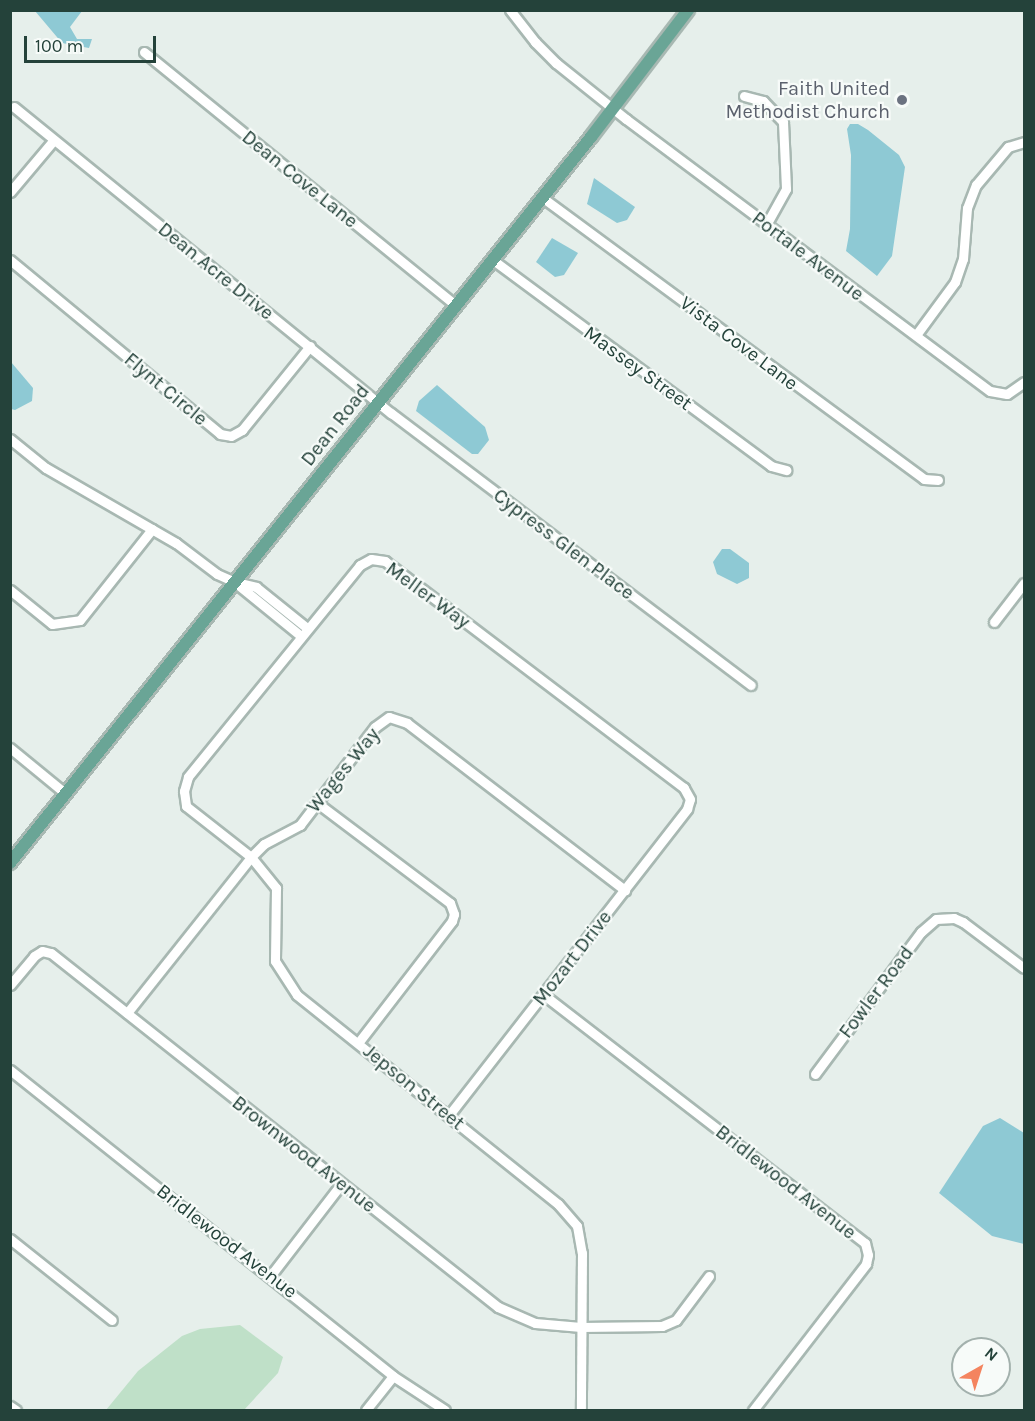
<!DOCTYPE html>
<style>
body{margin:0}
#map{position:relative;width:1035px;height:1421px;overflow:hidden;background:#e6efeb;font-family:Karla,sans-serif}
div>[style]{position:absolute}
.green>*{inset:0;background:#bfe0c8}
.water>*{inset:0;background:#8ec9d4}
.roads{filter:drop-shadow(2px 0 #a8b8b2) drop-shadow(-2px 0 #a8b8b2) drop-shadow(0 2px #a8b8b2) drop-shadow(0 -2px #a8b8b2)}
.minor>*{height:9px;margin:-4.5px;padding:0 4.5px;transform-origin:4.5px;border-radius:4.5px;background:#fff}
.major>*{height:12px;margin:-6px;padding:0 6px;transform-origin:6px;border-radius:6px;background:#6aa596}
.dots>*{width:16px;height:16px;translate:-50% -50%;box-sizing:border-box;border:3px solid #f7fbf9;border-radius:50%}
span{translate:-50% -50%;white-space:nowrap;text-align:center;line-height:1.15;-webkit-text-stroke:4.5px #f7fbf9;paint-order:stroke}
.worship-label{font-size:20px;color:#5b616d}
.right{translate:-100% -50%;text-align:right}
.street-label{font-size:20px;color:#24423a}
.frame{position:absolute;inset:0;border:12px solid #24423a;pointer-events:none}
.north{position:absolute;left:951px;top:1337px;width:60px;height:60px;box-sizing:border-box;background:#f7fbf9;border:2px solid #a3b1ad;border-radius:50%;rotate:39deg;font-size:16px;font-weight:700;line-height:24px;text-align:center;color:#24423a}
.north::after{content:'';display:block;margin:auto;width:21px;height:27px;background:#f4845f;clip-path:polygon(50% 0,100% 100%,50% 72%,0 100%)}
.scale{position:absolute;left:24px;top:36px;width:132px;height:27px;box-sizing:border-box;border:3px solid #24423a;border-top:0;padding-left:8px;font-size:18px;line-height:21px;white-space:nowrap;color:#24423a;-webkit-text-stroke:4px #f7fbf9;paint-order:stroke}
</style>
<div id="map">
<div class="green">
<i style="clip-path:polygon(240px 1325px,283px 1357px,278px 1373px,244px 1410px,106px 1410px,138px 1371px,182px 1336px,200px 1329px)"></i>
</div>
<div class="water">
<i style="clip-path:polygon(35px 11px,82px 11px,70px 27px,77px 39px,92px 39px,89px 48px,62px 43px)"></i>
<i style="clip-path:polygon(850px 124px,858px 124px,868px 130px,899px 155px,905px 167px,892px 256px,877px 276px,846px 251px,850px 229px,851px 155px,847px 129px)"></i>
<i style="clip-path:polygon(594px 178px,635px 207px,627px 220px,617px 223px,587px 204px)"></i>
<i style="clip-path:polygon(552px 238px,578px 253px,564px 275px,555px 277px,536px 262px)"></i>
<i style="clip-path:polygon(11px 362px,33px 388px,32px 401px,15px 410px,11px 409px)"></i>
<i style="clip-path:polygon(437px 385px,485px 427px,489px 440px,478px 454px,472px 454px,416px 411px,419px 401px)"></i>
<i style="clip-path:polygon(722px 549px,730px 549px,749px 563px,749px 578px,737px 584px,717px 574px,713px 562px)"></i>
<i style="clip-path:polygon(1000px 1118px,1024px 1133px,1024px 1244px,992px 1236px,939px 1193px,983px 1126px)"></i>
</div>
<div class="roads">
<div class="minor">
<i style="left:510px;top:10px;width:41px;rotate:52deg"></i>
<i style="left:535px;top:42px;width:30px;rotate:45deg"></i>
<i style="left:556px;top:63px;width:90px;rotate:38.7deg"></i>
<i style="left:626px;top:119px;width:454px;rotate:36.8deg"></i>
<i style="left:990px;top:391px;width:17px;rotate:10deg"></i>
<i style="left:1007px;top:394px;width:21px;rotate:-35deg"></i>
<i style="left:144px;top:52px;width:402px;rotate:39.1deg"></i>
<i style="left:744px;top:96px;width:20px;rotate:15deg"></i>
<i style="left:763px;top:101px;width:29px;rotate:46deg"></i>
<i style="left:783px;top:122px;width:67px;rotate:87.4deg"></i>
<i style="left:786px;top:189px;width:41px;rotate:119.1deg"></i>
<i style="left:14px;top:107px;width:486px;rotate:39.1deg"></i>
<i style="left:391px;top:413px;width:451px;rotate:37.1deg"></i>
<i style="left:10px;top:192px;width:67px;rotate:-49.9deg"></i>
<i style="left:543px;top:198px;width:473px;rotate:36.4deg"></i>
<i style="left:924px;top:479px;width:14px;rotate:4deg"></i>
<i style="left:10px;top:260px;width:273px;rotate:39.6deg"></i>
<i style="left:220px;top:434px;width:11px;rotate:10deg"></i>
<i style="left:231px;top:436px;width:13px;rotate:-29deg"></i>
<i style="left:242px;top:430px;width:108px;rotate:-51deg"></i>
<i style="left:493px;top:260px;width:346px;rotate:36.5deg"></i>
<i style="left:771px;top:466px;width:16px;rotate:15deg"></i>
<i style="left:916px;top:335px;width:66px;rotate:-53.7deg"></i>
<i style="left:955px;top:282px;width:24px;rotate:-71deg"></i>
<i style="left:963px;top:259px;width:51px;rotate:-85.5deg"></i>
<i style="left:967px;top:208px;width:25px;rotate:-69deg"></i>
<i style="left:976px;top:185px;width:50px;rotate:-49.9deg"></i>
<i style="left:1008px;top:147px;width:17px;rotate:-17deg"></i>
<i style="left:10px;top:439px;width:46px;rotate:38.9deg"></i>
<i style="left:46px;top:468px;width:150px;rotate:30deg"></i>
<i style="left:176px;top:543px;width:51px;rotate:37.1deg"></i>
<i style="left:217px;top:574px;width:20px;rotate:24deg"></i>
<i style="left:235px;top:582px;width:22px;rotate:13deg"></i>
<i style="left:256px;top:587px;width:65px;rotate:38.8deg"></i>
<i style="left:237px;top:584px;width:82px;rotate:39.1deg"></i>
<i style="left:10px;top:590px;width:54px;rotate:39deg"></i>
<i style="left:52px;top:624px;width:28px;rotate:-8deg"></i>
<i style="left:80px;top:620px;width:116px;rotate:-51.6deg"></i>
<i style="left:994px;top:622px;width:49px;rotate:-52.4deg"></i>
<i style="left:10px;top:748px;width:72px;rotate:39.4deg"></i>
<i style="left:316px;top:802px;width:168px;rotate:37deg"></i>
<i style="left:450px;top:903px;width:12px;rotate:70deg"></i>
<i style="left:454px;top:914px;width:7px;rotate:106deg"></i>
<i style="left:452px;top:921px;width:154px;rotate:127.6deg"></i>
<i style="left:10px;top:985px;width:38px;rotate:-50deg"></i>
<i style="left:34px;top:956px;width:9px;rotate:-32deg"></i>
<i style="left:42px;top:951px;width:9px;rotate:13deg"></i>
<i style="left:51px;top:953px;width:570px;rotate:38.38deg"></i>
<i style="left:498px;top:1307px;width:40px;rotate:23.4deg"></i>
<i style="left:535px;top:1323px;width:46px;rotate:5deg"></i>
<i style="left:581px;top:1327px;width:81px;rotate:-0.7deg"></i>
<i style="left:662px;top:1326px;width:15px;rotate:-23deg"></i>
<i style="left:676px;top:1320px;width:55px;rotate:-53.1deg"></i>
<i style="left:544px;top:995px;width:406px;rotate:37.7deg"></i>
<i style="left:865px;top:1243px;width:12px;rotate:76deg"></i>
<i style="left:868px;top:1255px;width:9px;rotate:103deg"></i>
<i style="left:866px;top:1264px;width:185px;rotate:127.7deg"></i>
<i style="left:127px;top:1013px;width:199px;rotate:-51.5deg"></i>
<i style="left:251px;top:857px;width:18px;rotate:-45deg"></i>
<i style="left:264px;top:844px;width:41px;rotate:-27.8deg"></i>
<i style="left:300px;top:825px;width:123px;rotate:-52.6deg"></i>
<i style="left:375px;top:727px;width:17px;rotate:-36deg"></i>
<i style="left:389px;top:717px;width:19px;rotate:18deg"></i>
<i style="left:407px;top:723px;width:275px;rotate:37.5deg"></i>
<i style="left:10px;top:1070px;width:490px;rotate:38.6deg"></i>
<i style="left:393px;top:1376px;width:62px;rotate:33.2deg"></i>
<i style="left:815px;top:1074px;width:177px;rotate:-53.3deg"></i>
<i style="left:921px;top:932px;width:20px;rotate:-41deg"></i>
<i style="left:936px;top:919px;width:18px;rotate:-3deg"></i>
<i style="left:954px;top:918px;width:10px;rotate:24deg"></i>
<i style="left:963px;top:922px;width:76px;rotate:37deg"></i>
<i style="left:449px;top:1115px;width:388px;rotate:-52.1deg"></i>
<i style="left:687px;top:809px;width:10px;rotate:-73deg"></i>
<i style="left:690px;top:799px;width:13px;rotate:-119deg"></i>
<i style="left:684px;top:788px;width:375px;rotate:-142.8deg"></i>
<i style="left:385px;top:561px;width:14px;rotate:-172deg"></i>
<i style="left:371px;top:559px;width:13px;rotate:151deg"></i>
<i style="left:360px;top:565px;width:273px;rotate:129.1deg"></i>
<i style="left:188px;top:777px;width:15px;rotate:106deg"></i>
<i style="left:184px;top:791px;width:15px;rotate:82deg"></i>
<i style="left:186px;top:806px;width:83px;rotate:38.1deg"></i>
<i style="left:251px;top:857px;width:40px;rotate:51deg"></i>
<i style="left:276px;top:888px;width:73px;rotate:90.8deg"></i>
<i style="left:275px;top:961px;width:40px;rotate:57.1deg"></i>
<i style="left:297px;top:995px;width:334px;rotate:38.7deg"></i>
<i style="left:558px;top:1204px;width:29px;rotate:49deg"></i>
<i style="left:577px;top:1226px;width:27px;rotate:80deg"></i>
<i style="left:582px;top:1253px;width:157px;rotate:90.4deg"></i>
<i style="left:10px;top:1239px;width:130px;rotate:38.5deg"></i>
<i style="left:271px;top:1275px;width:115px;rotate:-52.4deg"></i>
<i style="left:10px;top:1406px;width:7px;rotate:34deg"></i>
<i style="left:366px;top:1410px;width:43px;rotate:-51.5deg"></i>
</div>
<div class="major">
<i style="left:10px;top:863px;width:930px;rotate:-51.33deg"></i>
<i style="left:591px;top:137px;width:160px;rotate:-52.6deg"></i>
</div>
</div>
<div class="dots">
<i style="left:902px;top:100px;background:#6b7280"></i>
</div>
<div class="worship-label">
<span class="right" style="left:890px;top:100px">Faith United<br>Methodist Church</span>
</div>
<div class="street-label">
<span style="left:300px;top:179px;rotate:39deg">Dean Cove Lane</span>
<span style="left:808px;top:256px;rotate:37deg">Portale Avenue</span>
<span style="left:216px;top:271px;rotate:39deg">Dean Acre Drive</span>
<span style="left:739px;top:343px;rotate:37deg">Vista Cove Lane</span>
<span style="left:638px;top:368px;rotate:36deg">Massey Street</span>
<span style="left:166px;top:389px;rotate:40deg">Flynt Circle</span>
<span style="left:335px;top:425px;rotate:-52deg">Dean Road</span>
<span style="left:564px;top:544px;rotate:37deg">Cypress Glen Place</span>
<span style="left:428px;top:595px;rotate:36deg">Meller Way</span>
<span style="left:343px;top:770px;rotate:-51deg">Wages Way</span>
<span style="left:572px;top:958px;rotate:-52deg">Mozart Drive</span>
<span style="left:876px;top:992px;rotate:-53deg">Fowler Road</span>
<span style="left:414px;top:1087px;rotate:39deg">Jepson Street</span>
<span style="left:304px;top:1154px;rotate:38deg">Brownwood Avenue</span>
<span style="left:786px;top:1182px;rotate:38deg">Bridlewood Avenue</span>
<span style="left:227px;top:1241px;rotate:38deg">Bridlewood Avenue</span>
</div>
<div class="frame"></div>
<div class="north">N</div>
<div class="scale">100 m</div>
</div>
